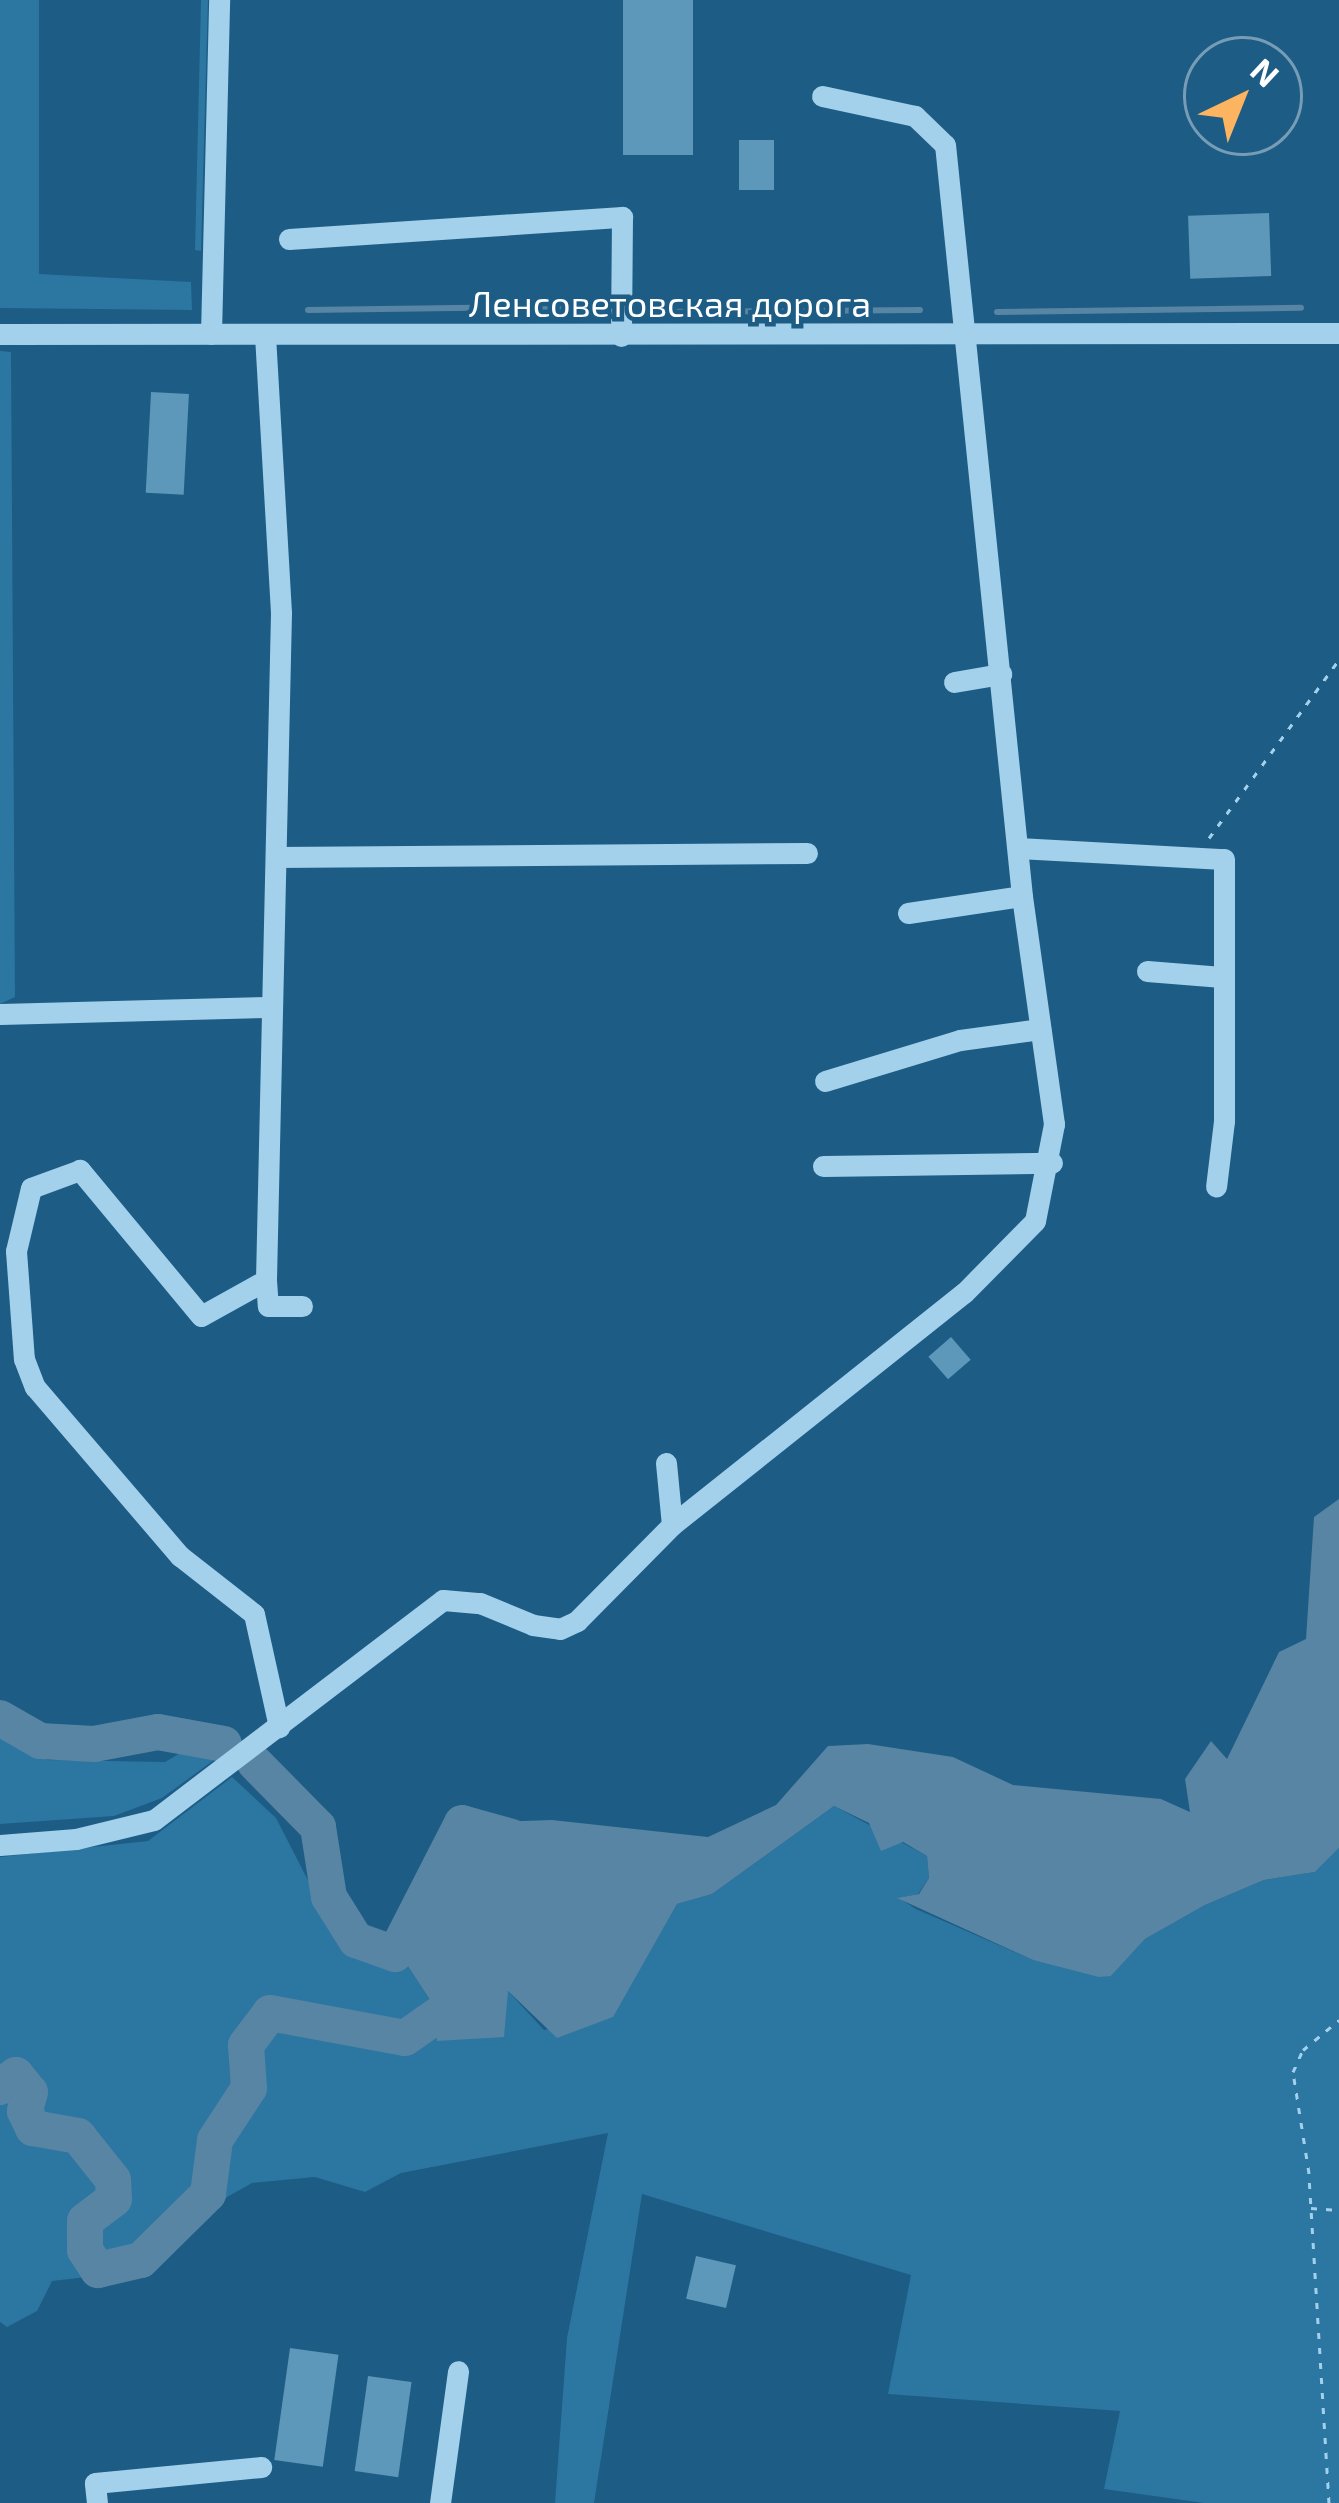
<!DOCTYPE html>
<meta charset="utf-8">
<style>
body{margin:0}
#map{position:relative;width:1339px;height:2503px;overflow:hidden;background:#1c5c85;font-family:"Exo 2",sans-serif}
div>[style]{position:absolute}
.green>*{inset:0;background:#2c76a2}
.water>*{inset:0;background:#5785a3}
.stream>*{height:6px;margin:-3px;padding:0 3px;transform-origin:3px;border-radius:3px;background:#5785a3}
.river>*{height:36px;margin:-18px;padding:0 18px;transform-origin:18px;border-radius:18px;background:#5785a3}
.building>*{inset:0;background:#5d97b9;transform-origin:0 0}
.path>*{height:3px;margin-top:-1.5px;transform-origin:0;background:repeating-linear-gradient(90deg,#a3d0eb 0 6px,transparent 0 15px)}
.minor>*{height:21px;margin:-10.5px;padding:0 10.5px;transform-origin:10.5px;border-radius:10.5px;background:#a3d0eb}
span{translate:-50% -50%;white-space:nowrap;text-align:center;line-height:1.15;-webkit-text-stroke:9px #1c5c85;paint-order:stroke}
.street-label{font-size:36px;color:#fff}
.north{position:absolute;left:1183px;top:36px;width:120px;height:120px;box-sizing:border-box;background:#1c5c85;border:3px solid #779db6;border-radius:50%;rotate:43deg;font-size:33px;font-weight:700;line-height:48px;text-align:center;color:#fff}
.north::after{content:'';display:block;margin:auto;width:42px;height:54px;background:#fcb460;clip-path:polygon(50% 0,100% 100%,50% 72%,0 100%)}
</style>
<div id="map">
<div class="green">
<i style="clip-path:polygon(0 0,39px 0,39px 274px,191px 282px,192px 310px,0 308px)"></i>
<i style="clip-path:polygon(201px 0,208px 0,201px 251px,195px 250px)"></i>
<i style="clip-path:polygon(0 351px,11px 352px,15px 997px,0 1004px)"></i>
<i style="clip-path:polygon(0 1735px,47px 1760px,165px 1762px,182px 1752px,214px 1760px,162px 1798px,114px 1816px,0 1824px)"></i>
<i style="clip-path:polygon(232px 1777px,276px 1818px,312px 1888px,333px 1873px,342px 1905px,338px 1919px,404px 1970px,400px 1954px,432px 2003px,437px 2040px,507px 1990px,544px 2030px,612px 2017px,677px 1904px,712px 1894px,834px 1806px,927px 1856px,929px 1878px,918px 1894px,899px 1898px,916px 1909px,1033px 1960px,1111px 1976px,1145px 1939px,1205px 1905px,1264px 1880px,1315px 1872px,1339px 1848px,1339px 2503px,1204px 2503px,1104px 2489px,1120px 2411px,888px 2394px,911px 2275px,642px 2194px,594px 2503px,555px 2503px,567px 2338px,608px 2133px,401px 2173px,365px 2192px,315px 2177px,252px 2183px,227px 2197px,157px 2269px,52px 2281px,37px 2311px,7px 2327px,0 2322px,0 1857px,148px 1841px)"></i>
</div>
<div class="water">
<i style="clip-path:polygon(1339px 1499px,1339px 1848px,1315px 1872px,1264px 1880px,1205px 1905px,1145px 1939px,1111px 1976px,1099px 1977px,1033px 1960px,897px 1898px,919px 1894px,929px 1878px,927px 1856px,903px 1842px,881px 1851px,869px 1823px,834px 1806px,712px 1894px,677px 1904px,613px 2017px,557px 2038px,508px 1991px,504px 2037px,437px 2041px,432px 2003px,400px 1954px,466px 1823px,552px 1820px,708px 1837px,776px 1805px,828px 1746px,868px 1744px,953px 1757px,1013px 1785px,1161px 1799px,1190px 1812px,1185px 1779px,1211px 1741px,1227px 1759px,1279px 1652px,1306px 1639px,1314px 1517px)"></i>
</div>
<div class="stream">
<i style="left:308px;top:310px;width:273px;rotate:-0.8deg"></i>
<i style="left:648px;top:312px;width:272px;rotate:-0.4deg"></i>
<i style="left:997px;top:312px;width:304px;rotate:-0.8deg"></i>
</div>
<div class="river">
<i style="left:0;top:1718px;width:46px;rotate:29.9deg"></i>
<i style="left:40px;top:1741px;width:54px;rotate:3.2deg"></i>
<i style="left:94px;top:1744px;width:65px;rotate:-10.6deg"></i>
<i style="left:158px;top:1732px;width:67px;rotate:10.3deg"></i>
<i style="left:255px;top:1763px;width:90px;rotate:45.5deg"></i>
<i style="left:318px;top:1827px;width:71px;rotate:81.1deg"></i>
<i style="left:329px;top:1897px;width:51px;rotate:57.9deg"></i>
<i style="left:356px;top:1940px;width:41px;rotate:19.7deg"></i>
<i style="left:395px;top:1954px;width:147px;rotate:-62.9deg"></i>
<i style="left:462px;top:1823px;width:52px;rotate:15.6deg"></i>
<i style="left:0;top:2087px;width:20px;rotate:-37deg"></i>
<i style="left:16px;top:2075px;width:22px;rotate:51deg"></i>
<i style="left:30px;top:2092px;width:20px;rotate:105deg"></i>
<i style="left:25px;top:2111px;width:19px;rotate:65deg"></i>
<i style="left:33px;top:2128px;width:46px;rotate:10.1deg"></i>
<i style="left:78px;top:2136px;width:56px;rotate:51.5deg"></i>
<i style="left:113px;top:2180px;width:19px;rotate:87deg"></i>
<i style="left:114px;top:2199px;width:36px;rotate:143deg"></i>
<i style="left:85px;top:2221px;width:29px;rotate:90deg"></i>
<i style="left:85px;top:2250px;width:24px;rotate:57deg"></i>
<i style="left:98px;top:2270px;width:44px;rotate:-13.1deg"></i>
<i style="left:141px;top:2260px;width:94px;rotate:-44.6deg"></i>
<i style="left:208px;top:2194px;width:54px;rotate:-82.6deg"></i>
<i style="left:215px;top:2140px;width:62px;rotate:-56.8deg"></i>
<i style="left:249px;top:2088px;width:43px;rotate:-94deg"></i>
<i style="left:246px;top:2045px;width:40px;rotate:-53deg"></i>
<i style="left:270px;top:2013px;width:137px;rotate:10.5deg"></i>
<i style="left:405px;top:2038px;width:82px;rotate:-35deg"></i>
</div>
<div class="building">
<i style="left:623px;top:0;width:70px;height:155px"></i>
<i style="left:739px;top:140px;width:35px;height:50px"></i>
<i style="left:1269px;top:213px;width:63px;height:81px;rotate:88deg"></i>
<i style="left:151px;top:392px;width:38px;height:101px;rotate:3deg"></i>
<i style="left:951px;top:1337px;width:30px;height:30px;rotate:49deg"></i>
<i style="left:696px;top:2256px;width:41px;height:44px;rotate:13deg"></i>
<i style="left:290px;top:2348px;width:49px;height:113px;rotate:8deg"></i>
<i style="left:368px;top:2376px;width:44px;height:96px;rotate:8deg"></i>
</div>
<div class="path">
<i style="left:1209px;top:838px;width:220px;rotate:-53.9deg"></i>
<i style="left:1311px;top:2208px;width:28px;rotate:4deg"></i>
<i style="left:1329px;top:2503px;width:331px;rotate:-93.5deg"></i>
<i style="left:1309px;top:2173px;width:102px;rotate:-99deg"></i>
<i style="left:1293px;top:2072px;width:24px;rotate:-66deg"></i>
<i style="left:1303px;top:2050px;width:47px;rotate:-39.8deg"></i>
</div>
<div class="minor">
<i style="left:289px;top:239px;width:334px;rotate:-3.8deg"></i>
<i style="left:622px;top:217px;width:119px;rotate:90.5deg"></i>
<i style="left:0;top:334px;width:1339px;rotate:-0.04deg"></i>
<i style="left:211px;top:334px;width:334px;rotate:-88.6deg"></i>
<i style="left:265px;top:335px;width:278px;rotate:86.7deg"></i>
<i style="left:281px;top:613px;width:667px;rotate:91.29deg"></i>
<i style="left:266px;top:1280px;width:74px;rotate:151deg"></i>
<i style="left:201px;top:1316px;width:190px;rotate:-129.7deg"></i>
<i style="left:80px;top:1170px;width:52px;rotate:159.8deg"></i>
<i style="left:31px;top:1188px;width:65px;rotate:103.4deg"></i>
<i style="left:16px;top:1251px;width:108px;rotate:85.8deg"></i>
<i style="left:24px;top:1359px;width:30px;rotate:69deg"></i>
<i style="left:35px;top:1387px;width:223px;rotate:49.4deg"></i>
<i style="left:180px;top:1556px;width:94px;rotate:38.1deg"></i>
<i style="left:254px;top:1614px;width:116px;rotate:77.5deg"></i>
<i style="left:954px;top:682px;width:48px;rotate:-9.7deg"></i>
<i style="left:1018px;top:848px;width:206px;rotate:3.1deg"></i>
<i style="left:1224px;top:859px;width:262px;rotate:90deg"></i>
<i style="left:1224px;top:1121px;width:66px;rotate:96.9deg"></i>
<i style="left:276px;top:857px;width:531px;rotate:-0.43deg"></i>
<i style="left:908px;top:913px;width:115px;rotate:-8.5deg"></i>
<i style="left:1147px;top:971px;width:75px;rotate:4.6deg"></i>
<i style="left:0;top:1014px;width:272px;rotate:-1.5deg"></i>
<i style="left:825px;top:1081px;width:141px;rotate:-16.9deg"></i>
<i style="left:960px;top:1040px;width:81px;rotate:-7.8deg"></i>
<i style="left:823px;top:1166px;width:229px;rotate:-0.8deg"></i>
<i style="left:266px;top:1280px;width:26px;rotate:86deg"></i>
<i style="left:268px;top:1306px;width:34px"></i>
<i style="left:666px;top:1463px;width:62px;rotate:84.5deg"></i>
<i style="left:0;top:1845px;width:76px;rotate:-4.5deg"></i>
<i style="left:76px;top:1839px;width:80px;rotate:-13.7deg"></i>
<i style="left:154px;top:1820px;width:363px;rotate:-37.3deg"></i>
<i style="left:443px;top:1600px;width:37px;rotate:5deg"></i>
<i style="left:480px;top:1603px;width:57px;rotate:22.5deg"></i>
<i style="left:533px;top:1625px;width:27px;rotate:8deg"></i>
<i style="left:560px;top:1629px;width:19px;rotate:-25deg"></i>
<i style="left:577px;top:1621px;width:135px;rotate:-45.3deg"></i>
<i style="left:672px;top:1525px;width:373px;rotate:-38.5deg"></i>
<i style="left:964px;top:1293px;width:101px;rotate:-45.4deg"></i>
<i style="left:1035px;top:1221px;width:99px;rotate:-78.9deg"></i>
<i style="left:1054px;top:1124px;width:230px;rotate:-98deg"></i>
<i style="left:1022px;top:896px;width:755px;rotate:-95.85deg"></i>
<i style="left:945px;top:145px;width:42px;rotate:-136deg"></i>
<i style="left:915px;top:116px;width:95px;rotate:-167.9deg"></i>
<i style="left:97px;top:2503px;width:20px;rotate:-96deg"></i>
<i style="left:95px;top:2483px;width:167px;rotate:-5.5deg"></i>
<i style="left:440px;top:2503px;width:133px;rotate:-82.2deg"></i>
</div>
<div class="street-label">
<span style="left:670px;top:303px">Ленсоветовская дорога</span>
</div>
<div class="north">N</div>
</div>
